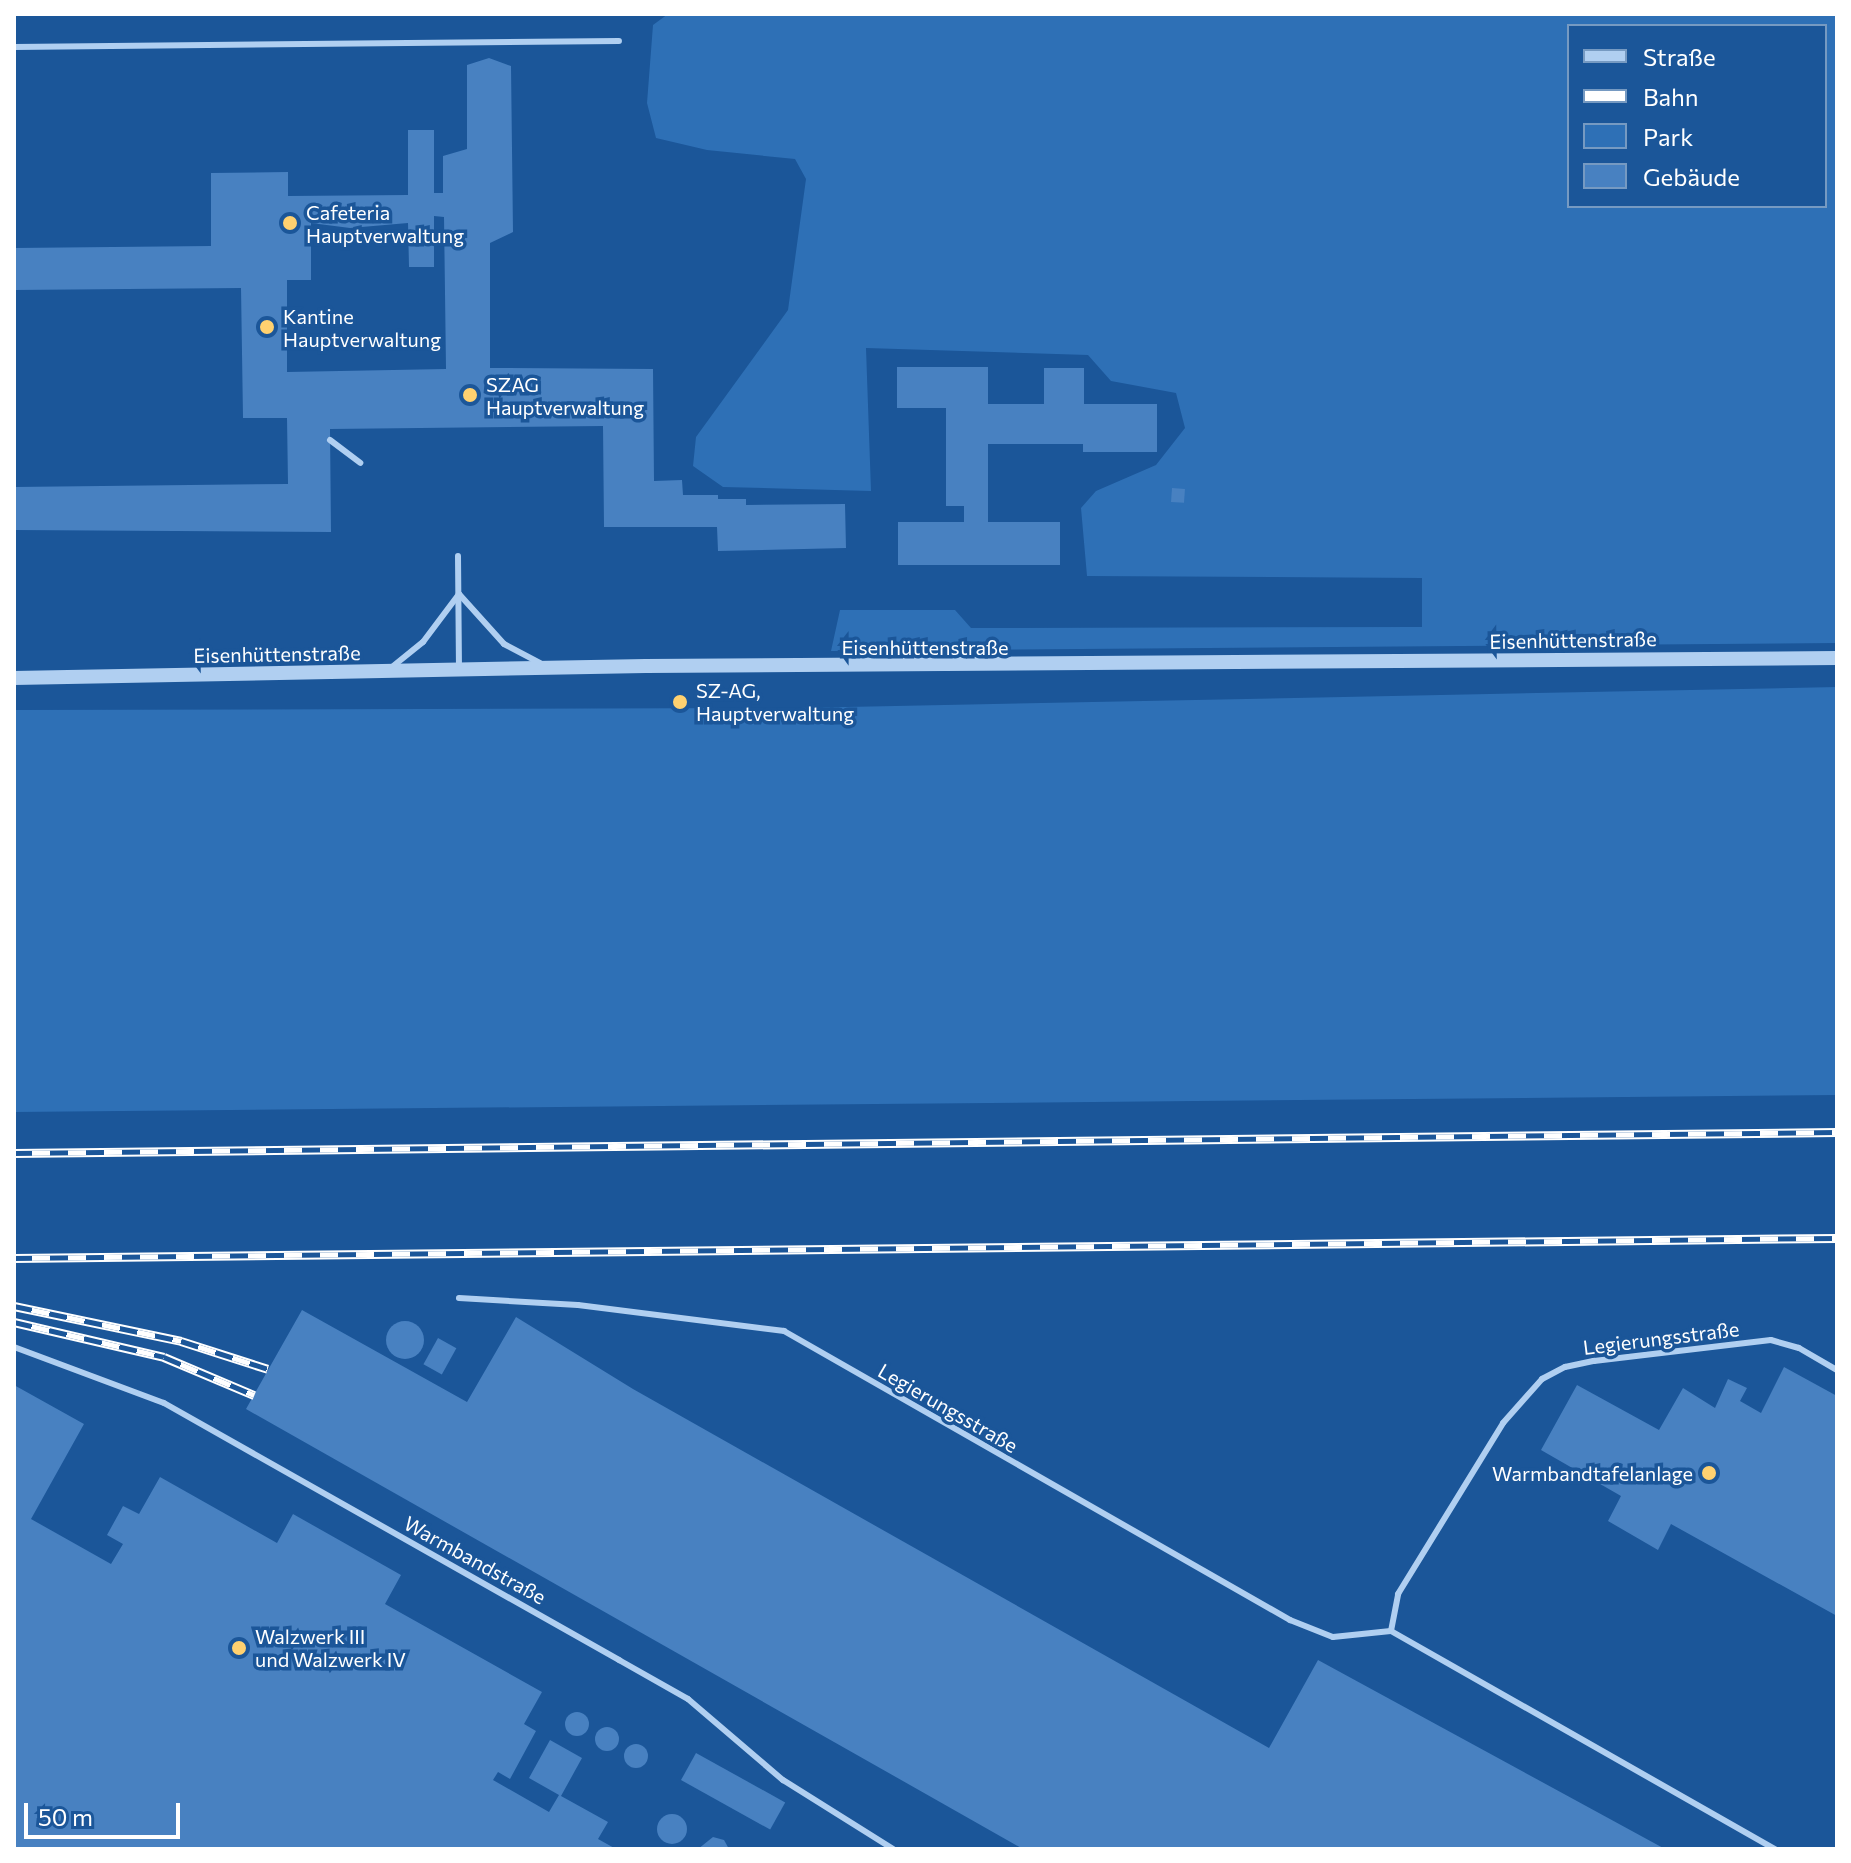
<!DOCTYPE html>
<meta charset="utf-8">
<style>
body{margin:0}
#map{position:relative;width:1851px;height:1863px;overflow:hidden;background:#1b5699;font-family:Commissioner,sans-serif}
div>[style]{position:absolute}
.green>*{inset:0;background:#2e70b6}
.building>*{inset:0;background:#4881c1;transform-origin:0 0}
.round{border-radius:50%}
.service>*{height:6px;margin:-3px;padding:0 3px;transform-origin:3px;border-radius:3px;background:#b0cff1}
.tertiary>*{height:14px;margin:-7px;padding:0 7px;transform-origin:7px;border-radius:7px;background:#b0cff1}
.rail>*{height:9px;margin-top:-4.5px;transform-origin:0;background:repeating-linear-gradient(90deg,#1b5699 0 18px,#fff 0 36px);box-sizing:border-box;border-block:2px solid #fff}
.dots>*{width:22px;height:22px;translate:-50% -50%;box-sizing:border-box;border:4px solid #1b5699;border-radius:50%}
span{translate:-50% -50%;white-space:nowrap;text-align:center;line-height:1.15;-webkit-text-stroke:7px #1b5699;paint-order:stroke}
.poi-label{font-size:20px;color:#fff}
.left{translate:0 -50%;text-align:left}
.right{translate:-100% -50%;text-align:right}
.street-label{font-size:20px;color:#fff}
.frame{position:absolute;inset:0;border:16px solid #fff;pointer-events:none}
.legend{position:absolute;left:1567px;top:24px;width:260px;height:184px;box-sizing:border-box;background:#1b5699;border:2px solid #769ac2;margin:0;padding:10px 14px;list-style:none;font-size:24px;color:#fff}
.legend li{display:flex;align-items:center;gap:16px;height:40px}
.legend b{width:40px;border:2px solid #769ac2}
.scale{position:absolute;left:24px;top:1803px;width:156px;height:36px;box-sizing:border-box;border:4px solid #fff;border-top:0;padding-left:10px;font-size:24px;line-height:28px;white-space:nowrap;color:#fff;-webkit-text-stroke:6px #1b5699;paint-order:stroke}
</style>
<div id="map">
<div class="green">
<i style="clip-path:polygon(evenodd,668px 14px,1837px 14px,1837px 643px,831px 651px,840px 610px,955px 610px,971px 628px,1422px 627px,1422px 578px,1087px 576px,1081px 508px,1096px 491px,1156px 465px,1185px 428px,1176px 393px,1111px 381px,1088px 355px,866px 348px,871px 491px,723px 487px,693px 466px,696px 437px,788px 310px,806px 179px,795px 159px,707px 150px,656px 138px,647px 103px,653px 25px,668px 14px,1569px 26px,1825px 26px,1825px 206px,1569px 206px,1569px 26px)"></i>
<i style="clip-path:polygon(1837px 687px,1837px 1095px,14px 1112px,14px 710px,797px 708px)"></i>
</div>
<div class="building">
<i style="clip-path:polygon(evenodd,489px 58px,511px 66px,513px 232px,490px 243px,490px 368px,653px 369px,654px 481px,682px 480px,683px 495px,718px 495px,718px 499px,746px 499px,746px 505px,845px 504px,846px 548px,718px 551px,717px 527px,604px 527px,603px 426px,330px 429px,331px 532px,14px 530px,14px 487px,288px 484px,287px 418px,243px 418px,241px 288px,14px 290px,14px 248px,211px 246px,211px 173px,288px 172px,288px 196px,408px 195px,408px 130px,434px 130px,434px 193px,443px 193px,443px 156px,467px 149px,467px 65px,489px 58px,434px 216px,444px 217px,446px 369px,287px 372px,287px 280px,311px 280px,311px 223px,350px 228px,408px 223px,409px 267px,434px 267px,434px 216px)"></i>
<i style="clip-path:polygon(897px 367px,988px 367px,988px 404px,1044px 404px,1044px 368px,1084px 368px,1084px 404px,1157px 404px,1157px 452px,1083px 452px,1083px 444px,988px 444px,988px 522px,1060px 522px,1060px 565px,898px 565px,898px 522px,964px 522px,964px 506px,946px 506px,946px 408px,897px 408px)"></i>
<i style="left:1172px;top:488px;width:13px;height:14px;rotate:4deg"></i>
<i style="clip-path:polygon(302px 1310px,467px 1402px,516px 1317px,633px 1389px,1269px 1748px,1318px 1660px,1665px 1849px,1023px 1849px,246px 1409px)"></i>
<i class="round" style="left:386px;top:1321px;width:38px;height:38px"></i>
<i style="left:438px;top:1338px;width:21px;height:30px;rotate:29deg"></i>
<i style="clip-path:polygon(1784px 1367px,1837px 1396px,1837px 1616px,1671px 1524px,1658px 1550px,1608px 1521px,1621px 1496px,1541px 1450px,1577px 1385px,1659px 1430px,1683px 1388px,1715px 1408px,1728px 1379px,1747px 1388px,1740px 1401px,1761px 1413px)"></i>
<i style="clip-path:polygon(14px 1385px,84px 1424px,31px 1519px,111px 1564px,123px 1544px,107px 1535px,123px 1506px,139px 1514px,160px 1477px,277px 1543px,293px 1514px,401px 1575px,385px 1604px,542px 1692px,524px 1724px,536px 1731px,510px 1779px,498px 1772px,493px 1780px,549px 1812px,559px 1795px,529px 1778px,550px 1740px,582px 1758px,561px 1796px,608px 1822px,598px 1839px,616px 1849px,14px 1849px)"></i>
<i class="round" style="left:565px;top:1712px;width:24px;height:24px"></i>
<i class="round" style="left:595px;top:1727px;width:24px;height:24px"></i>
<i class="round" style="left:624px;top:1744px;width:24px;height:24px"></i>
<i style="left:696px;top:1753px;width:102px;height:31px;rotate:29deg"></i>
<i class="round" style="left:657px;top:1814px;width:30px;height:30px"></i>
<i style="clip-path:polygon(713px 1837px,724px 1840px,729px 1849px,698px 1849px)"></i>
</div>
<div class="service">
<i style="left:14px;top:47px;width:605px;rotate:-0.57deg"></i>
<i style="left:330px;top:440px;width:38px;rotate:37deg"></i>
<i style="left:458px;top:556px;width:111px;rotate:89.5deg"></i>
<i style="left:392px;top:667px;width:40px;rotate:-39deg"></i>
<i style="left:423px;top:642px;width:60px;rotate:-53.1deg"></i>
<i style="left:459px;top:594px;width:67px;rotate:48deg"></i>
<i style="left:504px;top:644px;width:41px;rotate:27.8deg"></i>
<i style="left:459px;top:1298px;width:119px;rotate:3.4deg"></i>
<i style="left:578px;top:1305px;width:208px;rotate:7.2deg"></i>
<i style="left:784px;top:1331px;width:583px;rotate:29.73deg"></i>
<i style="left:1290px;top:1620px;width:46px;rotate:21.6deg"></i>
<i style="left:1333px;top:1637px;width:58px;rotate:-5.9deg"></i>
<i style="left:1391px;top:1631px;width:442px;rotate:29.6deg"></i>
<i style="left:14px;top:1347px;width:160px;rotate:20.5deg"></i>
<i style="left:164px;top:1403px;width:523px;rotate:29.46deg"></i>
<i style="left:619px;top:1660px;width:79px;rotate:29.5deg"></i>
<i style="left:688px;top:1699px;width:125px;rotate:40.5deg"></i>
<i style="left:783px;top:1780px;width:130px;rotate:32.1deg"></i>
<i style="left:1391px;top:1631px;width:38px;rotate:-79deg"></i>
<i style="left:1398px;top:1594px;width:201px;rotate:-58.4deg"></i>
<i style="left:1503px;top:1423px;width:59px;rotate:-48.4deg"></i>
<i style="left:1542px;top:1379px;width:26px;rotate:-28deg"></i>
<i style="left:1565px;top:1367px;width:30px;rotate:-12deg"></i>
<i style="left:1594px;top:1361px;width:178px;rotate:-6.8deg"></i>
<i style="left:1771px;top:1340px;width:29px;rotate:16deg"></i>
<i style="left:1799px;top:1348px;width:44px;rotate:30.1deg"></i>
</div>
<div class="tertiary">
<i style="left:14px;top:678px;width:632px;rotate:-1.09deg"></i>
<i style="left:646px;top:666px;width:1191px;rotate:-0.38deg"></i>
</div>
<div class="rail">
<i style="left:14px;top:1153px;width:1823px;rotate:-0.66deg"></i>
<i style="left:14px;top:1258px;width:1823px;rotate:-0.63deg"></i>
<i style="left:14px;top:1306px;width:171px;rotate:11.8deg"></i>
<i style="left:181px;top:1341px;width:91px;rotate:17.8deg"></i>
<i style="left:14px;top:1322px;width:154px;rotate:13.1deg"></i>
<i style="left:164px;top:1357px;width:98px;rotate:22.9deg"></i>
</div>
<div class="dots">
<i style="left:290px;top:223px;background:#ffd170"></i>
<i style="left:267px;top:327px;background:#ffd170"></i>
<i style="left:470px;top:395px;background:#ffd170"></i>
<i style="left:680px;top:702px;background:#ffd170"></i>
<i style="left:1709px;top:1473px;background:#ffd170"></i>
<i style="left:239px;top:1648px;background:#ffd170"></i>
</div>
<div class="poi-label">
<span class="left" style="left:306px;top:224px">Cafeteria<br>Hauptverwaltung</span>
<span class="left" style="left:283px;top:328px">Kantine<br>Hauptverwaltung</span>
<span class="left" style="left:486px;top:396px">SZAG<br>Hauptverwaltung</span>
<span class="left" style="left:696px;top:702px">SZ-AG,<br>Hauptverwaltung</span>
<span class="right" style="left:1693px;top:1473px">Warmbandtafelanlage</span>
<span class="left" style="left:255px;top:1648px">Walzwerk III<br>und Walzwerk IV</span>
</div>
<div class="street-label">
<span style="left:1573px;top:640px;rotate:-1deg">Eisenhüttenstraße</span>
<span style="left:925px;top:647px">Eisenhüttenstraße</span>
<span style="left:277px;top:654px;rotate:-1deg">Eisenhüttenstraße</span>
<span style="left:1661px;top:1338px;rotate:-7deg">Legierungsstraße</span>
<span style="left:948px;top:1408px;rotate:30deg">Legierungsstraße</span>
<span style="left:475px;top:1560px;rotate:29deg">Warmbandstraße</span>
</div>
<div class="frame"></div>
<ul class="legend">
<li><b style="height:10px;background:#b0cff1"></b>Straße</li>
<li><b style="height:10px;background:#fff"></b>Bahn</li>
<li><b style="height:22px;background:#2e70b6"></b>Park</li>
<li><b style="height:22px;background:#4881c1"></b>Gebäude</li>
</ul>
<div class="scale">50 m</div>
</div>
